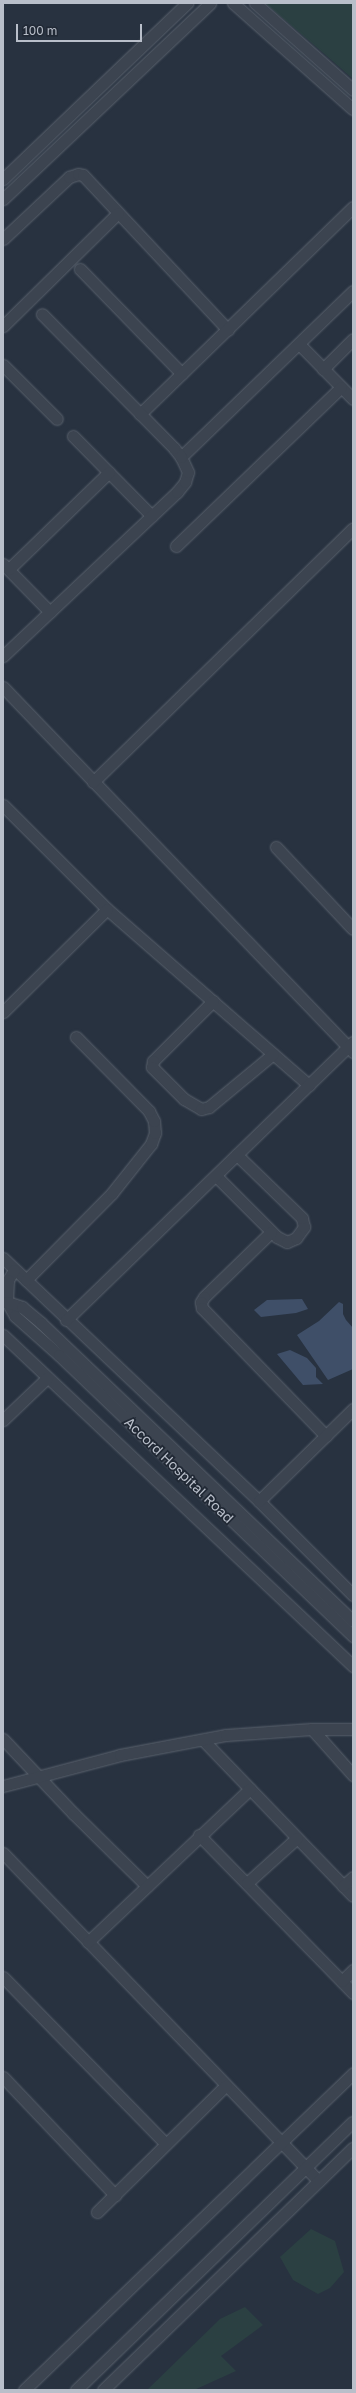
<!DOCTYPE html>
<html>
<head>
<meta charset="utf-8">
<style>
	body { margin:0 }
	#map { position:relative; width:356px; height:2393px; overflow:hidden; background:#283240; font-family:"Golos Text",sans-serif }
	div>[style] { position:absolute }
	.green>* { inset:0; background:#2b4042 }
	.water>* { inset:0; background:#3f4f68 }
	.roads { filter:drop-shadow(0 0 1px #5a626d) drop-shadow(0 0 1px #5a626d) }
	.minor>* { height:11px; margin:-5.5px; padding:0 5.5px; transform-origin:5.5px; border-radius:5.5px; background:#3c4450 }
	span { translate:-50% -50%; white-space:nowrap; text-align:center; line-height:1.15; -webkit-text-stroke:3.5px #212935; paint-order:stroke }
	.street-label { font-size:14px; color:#b9bfca }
	.frame { position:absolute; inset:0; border:4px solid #b9bfca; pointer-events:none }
	.scale { position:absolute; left:16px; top:24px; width:126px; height:18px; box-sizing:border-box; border:2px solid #b9bfca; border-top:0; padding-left:5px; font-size:12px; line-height:14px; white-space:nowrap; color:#b9bfca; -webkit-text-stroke:3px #212935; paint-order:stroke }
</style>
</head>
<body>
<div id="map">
	<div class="green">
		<i style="clip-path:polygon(265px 3px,353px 3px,353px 79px,328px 57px)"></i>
		<i style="clip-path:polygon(311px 2229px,335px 2241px,344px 2272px,330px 2288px,318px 2294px,293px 2280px,280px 2257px)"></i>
		<i style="clip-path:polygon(245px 2307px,263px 2325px,221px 2356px,236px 2371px,194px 2390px,147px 2390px,220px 2319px)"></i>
	</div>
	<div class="water">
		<i style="clip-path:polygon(302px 1299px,308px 1309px,296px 1313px,261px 1317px,254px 1310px,267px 1300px)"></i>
		<i style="clip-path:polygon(339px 1302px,343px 1304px,343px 1314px,346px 1320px,353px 1328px,353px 1369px,328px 1380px,297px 1335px,319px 1321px)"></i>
		<i style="clip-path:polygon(290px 1350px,307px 1358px,316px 1368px,316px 1377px,323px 1384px,303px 1385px,277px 1354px)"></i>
	</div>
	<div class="roads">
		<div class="minor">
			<i style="left:233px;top:3px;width:160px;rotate:41.5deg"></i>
			<i style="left:255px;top:3px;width:131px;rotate:41.6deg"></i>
			<i style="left:3px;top:179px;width:255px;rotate:-43.7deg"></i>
			<i style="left:3px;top:199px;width:285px;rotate:-43.4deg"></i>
			<i style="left:3px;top:239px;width:91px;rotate:-43.2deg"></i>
			<i style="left:69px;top:177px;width:9px;rotate:-18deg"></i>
			<i style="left:78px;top:174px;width:5px;rotate:11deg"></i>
			<i style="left:83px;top:175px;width:212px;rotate:46.9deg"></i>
			<i style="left:80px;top:269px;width:146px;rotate:45.8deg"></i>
			<i style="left:3px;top:326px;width:161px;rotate:-44.5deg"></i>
			<i style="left:299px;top:344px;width:77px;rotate:45.5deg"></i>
			<i style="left:3px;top:365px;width:76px;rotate:45deg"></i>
			<i style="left:323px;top:369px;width:42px;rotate:-45deg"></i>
			<i style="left:140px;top:414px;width:297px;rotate:-44.2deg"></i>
			<i style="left:73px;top:436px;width:112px;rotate:45.4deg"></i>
			<i style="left:181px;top:457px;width:239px;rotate:-44deg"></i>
			<i style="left:176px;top:546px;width:229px;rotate:-43.9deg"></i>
			<i style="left:3px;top:564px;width:67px;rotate:45.6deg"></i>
			<i style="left:9px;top:569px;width:139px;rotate:-44.1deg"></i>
			<i style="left:3px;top:656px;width:239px;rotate:-43.3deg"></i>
			<i style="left:177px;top:492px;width:13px;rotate:-51deg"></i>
			<i style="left:185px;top:482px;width:10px;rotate:-73deg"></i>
			<i style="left:188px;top:472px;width:17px;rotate:-115deg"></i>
			<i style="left:181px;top:457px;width:11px;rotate:-128deg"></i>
			<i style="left:174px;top:448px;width:188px;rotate:-134.6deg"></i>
			<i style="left:3px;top:687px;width:506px;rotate:46.2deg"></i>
			<i style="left:93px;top:782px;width:363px;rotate:-44.3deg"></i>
			<i style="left:3px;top:805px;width:147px;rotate:45deg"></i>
			<i style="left:107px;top:909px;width:268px;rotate:41.1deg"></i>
			<i style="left:276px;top:847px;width:112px;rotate:46.8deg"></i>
			<i style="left:213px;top:1001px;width:85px;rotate:135deg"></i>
			<i style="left:153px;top:1061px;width:6px;rotate:99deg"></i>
			<i style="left:152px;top:1067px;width:45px;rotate:45deg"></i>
			<i style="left:184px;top:1099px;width:20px;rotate:30deg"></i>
			<i style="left:201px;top:1109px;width:8px;rotate:-14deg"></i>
			<i style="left:209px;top:1107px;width:83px;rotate:-39.6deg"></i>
			<i style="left:3px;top:1012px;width:146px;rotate:-44.7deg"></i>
			<i style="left:216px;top:1176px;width:86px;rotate:45deg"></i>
			<i style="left:277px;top:1237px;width:11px;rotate:27deg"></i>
			<i style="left:287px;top:1242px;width:10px;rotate:-24deg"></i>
			<i style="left:296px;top:1238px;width:14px;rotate:-54deg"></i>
			<i style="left:304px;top:1227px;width:9px;rotate:-103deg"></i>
			<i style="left:302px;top:1218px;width:91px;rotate:-135.9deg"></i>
			<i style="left:271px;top:1232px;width:93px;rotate:135.9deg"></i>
			<i style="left:204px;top:1297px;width:6px;rotate:121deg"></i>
			<i style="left:201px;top:1302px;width:6px;rotate:81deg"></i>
			<i style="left:202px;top:1308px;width:178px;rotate:45.9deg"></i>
			<i style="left:3px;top:1258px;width:353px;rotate:43.5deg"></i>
			<i style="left:259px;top:1501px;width:133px;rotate:45deg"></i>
			<i style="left:14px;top:1270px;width:12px;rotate:121deg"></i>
			<i style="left:8px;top:1280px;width:22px;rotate:93deg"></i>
			<i style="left:7px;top:1302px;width:16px;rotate:60deg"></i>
			<i style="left:15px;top:1316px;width:59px;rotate:41.6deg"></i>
			<i style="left:59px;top:1355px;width:407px;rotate:43.7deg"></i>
			<i style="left:26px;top:1280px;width:122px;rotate:-45.3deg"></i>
			<i style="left:112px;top:1193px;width:63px;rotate:-51.5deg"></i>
			<i style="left:151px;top:1144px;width:12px;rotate:-70deg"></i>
			<i style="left:155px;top:1133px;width:12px;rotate:-95deg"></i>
			<i style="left:154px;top:1121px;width:11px;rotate:-117deg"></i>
			<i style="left:149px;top:1111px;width:104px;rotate:-134.6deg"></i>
			<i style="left:7px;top:1302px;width:16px;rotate:18deg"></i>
			<i style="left:22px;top:1307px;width:25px;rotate:40deg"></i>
			<i style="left:41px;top:1323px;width:431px;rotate:43.7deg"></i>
			<i style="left:66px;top:1320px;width:400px;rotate:-44.1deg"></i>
			<i style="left:3px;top:1335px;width:482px;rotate:43.4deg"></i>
			<i style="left:3px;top:1420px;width:61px;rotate:-43.7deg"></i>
			<i style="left:259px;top:1501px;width:132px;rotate:-44.4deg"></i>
			<i style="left:312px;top:1729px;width:62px;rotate:48.3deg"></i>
			<i style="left:3px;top:1739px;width:102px;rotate:46.6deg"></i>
			<i style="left:73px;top:1813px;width:104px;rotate:44.6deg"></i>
			<i style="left:203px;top:1740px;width:216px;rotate:46.1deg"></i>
			<i style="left:3px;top:1786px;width:121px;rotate:-14.8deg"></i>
			<i style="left:120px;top:1755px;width:108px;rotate:-10.7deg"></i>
			<i style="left:226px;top:1735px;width:86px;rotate:-4deg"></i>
			<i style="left:312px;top:1729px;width:41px"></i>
			<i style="left:199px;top:1835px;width:221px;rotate:45.7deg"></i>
			<i style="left:3px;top:1853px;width:455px;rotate:46.1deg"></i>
			<i style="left:247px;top:1883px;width:67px;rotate:-42deg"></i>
			<i style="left:343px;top:1886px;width:13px;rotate:-42deg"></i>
			<i style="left:88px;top:1942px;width:223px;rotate:-43.4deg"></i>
			<i style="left:3px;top:1977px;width:233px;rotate:45.7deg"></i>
			<i style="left:342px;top:1981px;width:16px;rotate:-45deg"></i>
			<i style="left:3px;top:2077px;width:163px;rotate:46.5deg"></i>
			<i style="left:97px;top:2212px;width:180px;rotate:-44.5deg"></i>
			<i style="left:24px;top:2390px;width:457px;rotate:-43.9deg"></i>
			<i style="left:76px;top:2390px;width:385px;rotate:-44.1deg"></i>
			<i style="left:103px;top:2390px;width:348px;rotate:-44.1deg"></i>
		</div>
	</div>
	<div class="street-label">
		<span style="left:179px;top:1470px;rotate:44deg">Accord Hospital Road</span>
	</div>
	<div class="frame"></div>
	<div class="scale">100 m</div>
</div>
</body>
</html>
